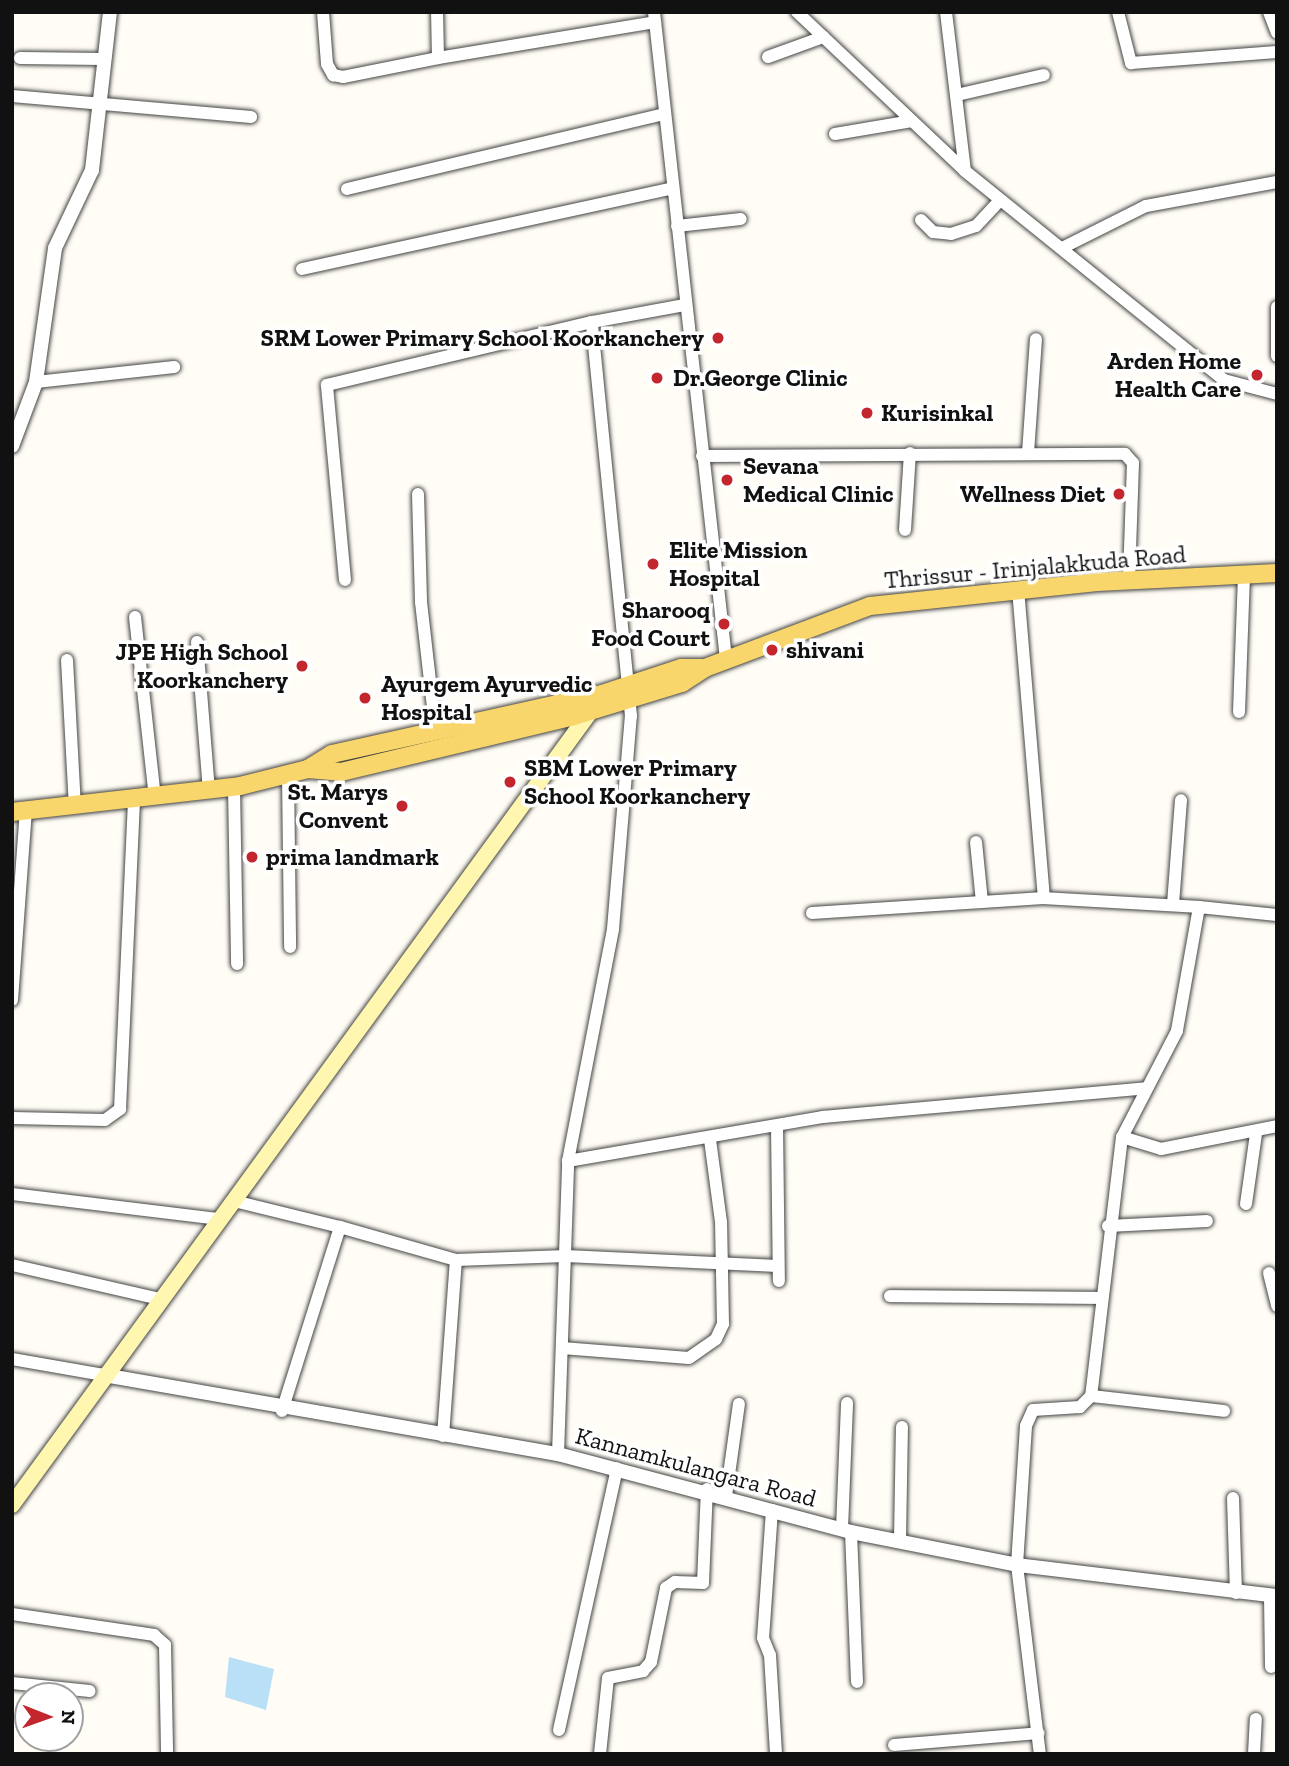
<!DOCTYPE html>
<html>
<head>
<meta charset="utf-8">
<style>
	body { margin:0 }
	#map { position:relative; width:1289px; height:1766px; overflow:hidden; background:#fffdf5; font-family:"Zilla Slab",serif }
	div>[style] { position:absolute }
	.water>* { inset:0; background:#b9e0f7 }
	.roads { filter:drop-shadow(0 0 2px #444) drop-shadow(0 0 2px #444) }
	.minor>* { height:12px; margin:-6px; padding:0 6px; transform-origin:6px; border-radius:6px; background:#fff }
	.tertiary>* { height:14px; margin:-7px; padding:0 7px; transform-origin:7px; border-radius:7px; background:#fff }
	.secondary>* { height:16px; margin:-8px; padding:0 8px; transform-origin:8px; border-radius:8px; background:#fff6b0 }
	.primary>* { height:18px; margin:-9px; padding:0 9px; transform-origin:9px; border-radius:9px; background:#f9d66b }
	.dots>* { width:19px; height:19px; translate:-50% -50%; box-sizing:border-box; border:4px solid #fff; border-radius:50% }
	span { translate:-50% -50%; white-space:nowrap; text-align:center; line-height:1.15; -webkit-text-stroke:7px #fff; paint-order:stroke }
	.poi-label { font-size:24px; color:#111; font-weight:700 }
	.right { translate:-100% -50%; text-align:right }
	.left { translate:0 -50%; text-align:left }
	.street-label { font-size:24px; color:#111 }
	.frame { position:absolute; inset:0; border:14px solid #111; pointer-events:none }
	.north { position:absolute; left:14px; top:1682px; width:70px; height:70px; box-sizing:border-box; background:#fff; border:2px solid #a0a0a0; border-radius:50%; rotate:91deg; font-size:19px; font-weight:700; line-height:28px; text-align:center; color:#111 }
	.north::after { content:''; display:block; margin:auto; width:24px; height:32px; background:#c4262e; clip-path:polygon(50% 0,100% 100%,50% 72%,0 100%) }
</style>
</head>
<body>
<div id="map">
	<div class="water">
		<i style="clip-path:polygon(229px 1657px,274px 1669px,266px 1710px,225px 1697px)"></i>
	</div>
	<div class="roads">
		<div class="minor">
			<i style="left:323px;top:12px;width:52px;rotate:85.6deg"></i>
			<i style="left:327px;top:64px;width:13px;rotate:61deg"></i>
			<i style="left:333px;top:75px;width:10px;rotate:11deg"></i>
			<i style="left:343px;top:77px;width:97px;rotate:-11.3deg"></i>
			<i style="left:438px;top:58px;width:46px;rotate:-91.2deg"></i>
			<i style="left:654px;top:12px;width:651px;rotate:83.65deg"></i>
			<i style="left:797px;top:12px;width:231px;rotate:43.4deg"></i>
			<i style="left:965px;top:171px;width:333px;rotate:38.9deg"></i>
			<i style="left:1224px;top:380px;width:55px;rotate:14.8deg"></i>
			<i style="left:946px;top:12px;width:160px;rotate:83.2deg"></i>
			<i style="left:1118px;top:12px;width:53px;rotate:75.7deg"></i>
			<i style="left:1131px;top:63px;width:146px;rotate:-4.3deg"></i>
			<i style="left:1269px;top:12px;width:22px;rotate:69deg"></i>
			<i style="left:768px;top:57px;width:59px;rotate:-20deg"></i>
			<i style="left:20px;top:58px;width:84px;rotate:0.7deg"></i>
			<i style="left:438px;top:58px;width:220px;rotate:-9.4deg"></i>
			<i style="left:961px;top:94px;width:85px;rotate:-12.9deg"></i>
			<i style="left:12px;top:96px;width:240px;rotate:5deg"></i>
			<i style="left:835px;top:134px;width:78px;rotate:-9.6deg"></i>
			<i style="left:347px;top:189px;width:326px;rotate:-13.3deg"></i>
			<i style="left:921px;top:220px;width:17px;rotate:45deg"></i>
			<i style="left:933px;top:232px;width:18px;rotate:6deg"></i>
			<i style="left:951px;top:234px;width:26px;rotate:-18deg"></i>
			<i style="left:976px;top:226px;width:35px;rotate:-47deg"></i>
			<i style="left:677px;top:226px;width:64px;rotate:-6.2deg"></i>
			<i style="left:1062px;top:248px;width:94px;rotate:-26.6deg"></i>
			<i style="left:1146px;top:206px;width:133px;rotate:-10.4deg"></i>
			<i style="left:302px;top:269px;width:380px;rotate:-12.3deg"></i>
			<i style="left:1277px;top:307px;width:49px;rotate:90deg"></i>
			<i style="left:36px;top:382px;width:139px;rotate:-6.2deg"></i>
			<i style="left:1028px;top:453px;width:114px;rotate:-86deg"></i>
			<i style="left:702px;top:456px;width:423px;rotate:-0.3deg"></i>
			<i style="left:1125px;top:454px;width:12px;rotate:48deg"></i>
			<i style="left:1133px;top:463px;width:117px;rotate:92deg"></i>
			<i style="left:418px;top:494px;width:108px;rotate:88.4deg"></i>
			<i style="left:421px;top:602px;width:132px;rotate:83.5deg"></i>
			<i style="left:905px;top:530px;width:77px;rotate:-86.3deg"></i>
			<i style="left:345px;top:580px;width:196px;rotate:-95.3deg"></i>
			<i style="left:327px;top:385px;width:272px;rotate:-13.4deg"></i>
			<i style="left:1018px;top:589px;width:310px;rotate:85.2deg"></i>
			<i style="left:1044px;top:898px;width:155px;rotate:3.3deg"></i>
			<i style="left:1199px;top:907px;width:126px;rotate:100.1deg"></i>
			<i style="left:1177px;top:1031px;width:119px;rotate:117.4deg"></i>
			<i style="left:1122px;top:1137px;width:261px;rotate:96.8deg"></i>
			<i style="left:1091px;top:1396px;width:16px;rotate:135deg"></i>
			<i style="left:1080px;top:1407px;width:47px;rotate:176.3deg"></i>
			<i style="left:1033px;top:1410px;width:17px;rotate:114deg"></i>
			<i style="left:1026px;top:1426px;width:139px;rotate:93.7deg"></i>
			<i style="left:1017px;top:1565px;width:190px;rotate:83.1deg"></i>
			<i style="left:135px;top:617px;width:181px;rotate:83.7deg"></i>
			<i style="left:197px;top:642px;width:148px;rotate:85.4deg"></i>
			<i style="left:67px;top:660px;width:146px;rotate:86.9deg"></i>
			<i style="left:1239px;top:712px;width:137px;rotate:-87.9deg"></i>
			<i style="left:288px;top:774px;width:173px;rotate:89.3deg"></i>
			<i style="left:234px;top:787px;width:177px;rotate:89deg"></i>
			<i style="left:976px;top:842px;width:60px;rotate:84.3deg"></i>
			<i style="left:1173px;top:904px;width:104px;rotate:-85.6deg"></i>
			<i style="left:1199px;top:907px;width:78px;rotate:5.9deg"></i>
			<i style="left:812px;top:913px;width:232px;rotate:-3.7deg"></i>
			<i style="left:12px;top:1000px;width:191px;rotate:-85.8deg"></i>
			<i style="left:12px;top:1118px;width:93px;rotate:1.2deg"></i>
			<i style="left:105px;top:1120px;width:19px;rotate:-36deg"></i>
			<i style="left:120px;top:1109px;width:309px;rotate:-87.4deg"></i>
			<i style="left:777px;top:1126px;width:155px;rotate:89.3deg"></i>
			<i style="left:1122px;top:1137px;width:41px;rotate:17.1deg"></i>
			<i style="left:1161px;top:1149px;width:118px;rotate:-11.2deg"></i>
			<i style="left:568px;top:1161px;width:259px;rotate:-9.8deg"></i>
			<i style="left:823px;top:1117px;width:324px;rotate:-5.1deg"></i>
			<i style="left:12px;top:1194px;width:209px;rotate:6.9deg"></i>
			<i style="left:234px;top:1201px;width:109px;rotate:13.8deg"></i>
			<i style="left:340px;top:1227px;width:193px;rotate:107.5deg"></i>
			<i style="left:1246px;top:1204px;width:71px;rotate:-81.9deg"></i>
			<i style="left:1108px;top:1226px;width:99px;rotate:-2.9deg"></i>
			<i style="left:340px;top:1227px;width:121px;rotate:15.9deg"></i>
			<i style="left:12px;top:1265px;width:151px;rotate:13deg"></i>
			<i style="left:1269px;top:1273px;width:34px;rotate:76deg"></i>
			<i style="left:890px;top:1296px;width:210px;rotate:0.5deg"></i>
			<i style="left:562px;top:1348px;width:127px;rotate:4.5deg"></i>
			<i style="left:689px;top:1358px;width:33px;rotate:-35deg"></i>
			<i style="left:716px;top:1339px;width:17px;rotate:-65deg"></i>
			<i style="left:723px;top:1324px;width:102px;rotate:-91.1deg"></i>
			<i style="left:721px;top:1222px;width:83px;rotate:-97.6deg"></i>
			<i style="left:12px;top:1359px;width:93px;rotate:9.9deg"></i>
			<i style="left:1091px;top:1396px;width:134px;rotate:6.4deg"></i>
			<i style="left:443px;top:1436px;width:176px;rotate:-85.8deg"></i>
			<i style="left:456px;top:1260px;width:110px;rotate:-2.1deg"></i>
			<i style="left:566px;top:1256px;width:212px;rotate:2.7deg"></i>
			<i style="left:558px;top:1454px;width:293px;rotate:-88deg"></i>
			<i style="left:568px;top:1161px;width:236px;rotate:-79deg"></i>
			<i style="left:613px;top:929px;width:214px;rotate:-85.2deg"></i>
			<i style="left:631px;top:716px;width:396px;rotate:-95.7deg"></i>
			<i style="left:592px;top:322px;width:95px;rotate:-10.4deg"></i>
			<i style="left:726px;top:1496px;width:93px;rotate:-82deg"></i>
			<i style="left:1233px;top:1498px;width:95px;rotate:88.2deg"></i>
			<i style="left:772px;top:1510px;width:128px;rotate:94deg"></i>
			<i style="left:763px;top:1638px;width:18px;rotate:68deg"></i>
			<i style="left:770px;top:1655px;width:99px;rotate:86.5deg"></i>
			<i style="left:842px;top:1529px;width:126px;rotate:-87.7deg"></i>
			<i style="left:851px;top:1532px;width:150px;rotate:87.7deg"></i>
			<i style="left:900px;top:1539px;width:112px;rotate:-89deg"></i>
			<i style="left:1270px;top:1595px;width:72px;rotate:89.2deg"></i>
			<i style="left:12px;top:1614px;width:144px;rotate:8.4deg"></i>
			<i style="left:154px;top:1635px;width:15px;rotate:42deg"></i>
			<i style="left:165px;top:1645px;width:109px;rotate:88.9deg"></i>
			<i style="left:12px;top:1683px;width:78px;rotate:5.9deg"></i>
			<i style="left:559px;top:1730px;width:268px;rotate:-77.5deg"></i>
			<i style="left:894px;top:1745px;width:145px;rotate:-4.7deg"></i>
			<i style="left:600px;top:1754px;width:76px;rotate:-84deg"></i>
			<i style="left:608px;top:1678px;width:36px;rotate:-11deg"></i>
			<i style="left:643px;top:1671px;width:12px;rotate:-48deg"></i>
			<i style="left:651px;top:1662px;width:76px;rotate:-78.5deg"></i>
			<i style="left:666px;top:1588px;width:11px;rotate:-34deg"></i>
			<i style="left:675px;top:1582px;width:28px;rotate:2deg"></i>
			<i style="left:703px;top:1583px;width:94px;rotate:-87.6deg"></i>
			<i style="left:1254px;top:1754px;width:35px;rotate:-87deg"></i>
		</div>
		<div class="tertiary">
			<i style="left:12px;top:446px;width:68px;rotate:-69.4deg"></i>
			<i style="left:36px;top:382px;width:135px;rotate:-81.9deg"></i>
			<i style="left:55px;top:248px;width:86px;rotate:-64.6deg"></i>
			<i style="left:92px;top:170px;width:159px;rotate:-83.5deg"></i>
			<i style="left:104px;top:1375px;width:461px;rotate:9.9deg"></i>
			<i style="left:558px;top:1454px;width:303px;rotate:14.9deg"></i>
			<i style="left:851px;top:1532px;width:169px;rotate:11.2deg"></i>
			<i style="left:1017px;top:1565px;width:262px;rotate:6.8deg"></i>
		</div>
		<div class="secondary">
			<i style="left:12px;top:1505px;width:981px;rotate:-53.91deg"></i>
		</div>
		<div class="primary">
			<i style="left:308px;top:769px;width:33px;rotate:5deg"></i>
			<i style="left:341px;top:772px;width:240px;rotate:-13.5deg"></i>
			<i style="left:574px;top:716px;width:113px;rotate:-17deg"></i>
			<i style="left:682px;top:683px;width:27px;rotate:-33deg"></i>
			<i style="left:12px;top:812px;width:229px;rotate:-6.5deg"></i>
			<i style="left:240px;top:786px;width:70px;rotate:-14deg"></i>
			<i style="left:308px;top:769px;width:28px;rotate:-32deg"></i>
			<i style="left:332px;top:754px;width:277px;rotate:-12.5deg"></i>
			<i style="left:602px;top:694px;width:83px;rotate:-18.2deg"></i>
			<i style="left:681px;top:668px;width:24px"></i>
			<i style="left:705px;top:668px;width:176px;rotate:-20.6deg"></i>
			<i style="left:870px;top:606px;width:228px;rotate:-6deg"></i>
			<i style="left:1097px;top:582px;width:180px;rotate:-2.9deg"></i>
		</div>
	</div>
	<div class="dots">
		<i style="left:718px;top:338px;background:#c4262e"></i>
		<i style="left:1257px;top:375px;background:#c4262e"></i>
		<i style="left:657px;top:378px;background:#c4262e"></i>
		<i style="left:867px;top:413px;background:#c4262e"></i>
		<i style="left:727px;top:480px;background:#c4262e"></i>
		<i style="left:1119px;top:494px;background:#c4262e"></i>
		<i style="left:653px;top:564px;background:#c4262e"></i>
		<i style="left:724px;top:624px;background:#c4262e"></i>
		<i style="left:772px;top:650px;background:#c4262e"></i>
		<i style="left:302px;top:666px;background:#c4262e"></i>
		<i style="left:365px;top:698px;background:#c4262e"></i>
		<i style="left:510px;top:782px;background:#c4262e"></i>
		<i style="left:402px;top:806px;background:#c4262e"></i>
		<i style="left:252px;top:857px;background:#c4262e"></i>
	</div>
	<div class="poi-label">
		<span class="right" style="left:704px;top:338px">SRM Lower Primary School Koorkanchery</span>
		<span class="right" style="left:1241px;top:375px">Arden Home<br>Health Care</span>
		<span class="left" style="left:673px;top:378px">Dr.George Clinic</span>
		<span class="left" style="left:881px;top:413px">Kurisinkal</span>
		<span class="left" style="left:743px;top:480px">Sevana<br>Medical Clinic</span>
		<span class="right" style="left:1105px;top:494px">Wellness Diet</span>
		<span class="left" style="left:669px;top:564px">Elite Mission<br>Hospital</span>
		<span class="right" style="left:710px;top:624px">Sharooq<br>Food Court</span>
		<span class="left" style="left:786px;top:650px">shivani</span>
		<span class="right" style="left:288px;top:666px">JPE High School<br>Koorkanchery</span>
		<span class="left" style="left:381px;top:698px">Ayurgem Ayurvedic<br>Hospital</span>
		<span class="left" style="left:524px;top:782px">SBM Lower Primary<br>School Koorkanchery</span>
		<span class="right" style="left:388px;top:806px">St. Marys<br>Convent</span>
		<span class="left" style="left:266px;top:857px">prima landmark</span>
	</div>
	<div class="street-label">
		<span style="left:1035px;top:567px;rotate:-5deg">Thrissur - Irinjalakkuda Road</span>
		<span style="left:696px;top:1467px;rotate:15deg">Kannamkulangara Road</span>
	</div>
	<div class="frame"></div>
	<div class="north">N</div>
</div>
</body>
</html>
